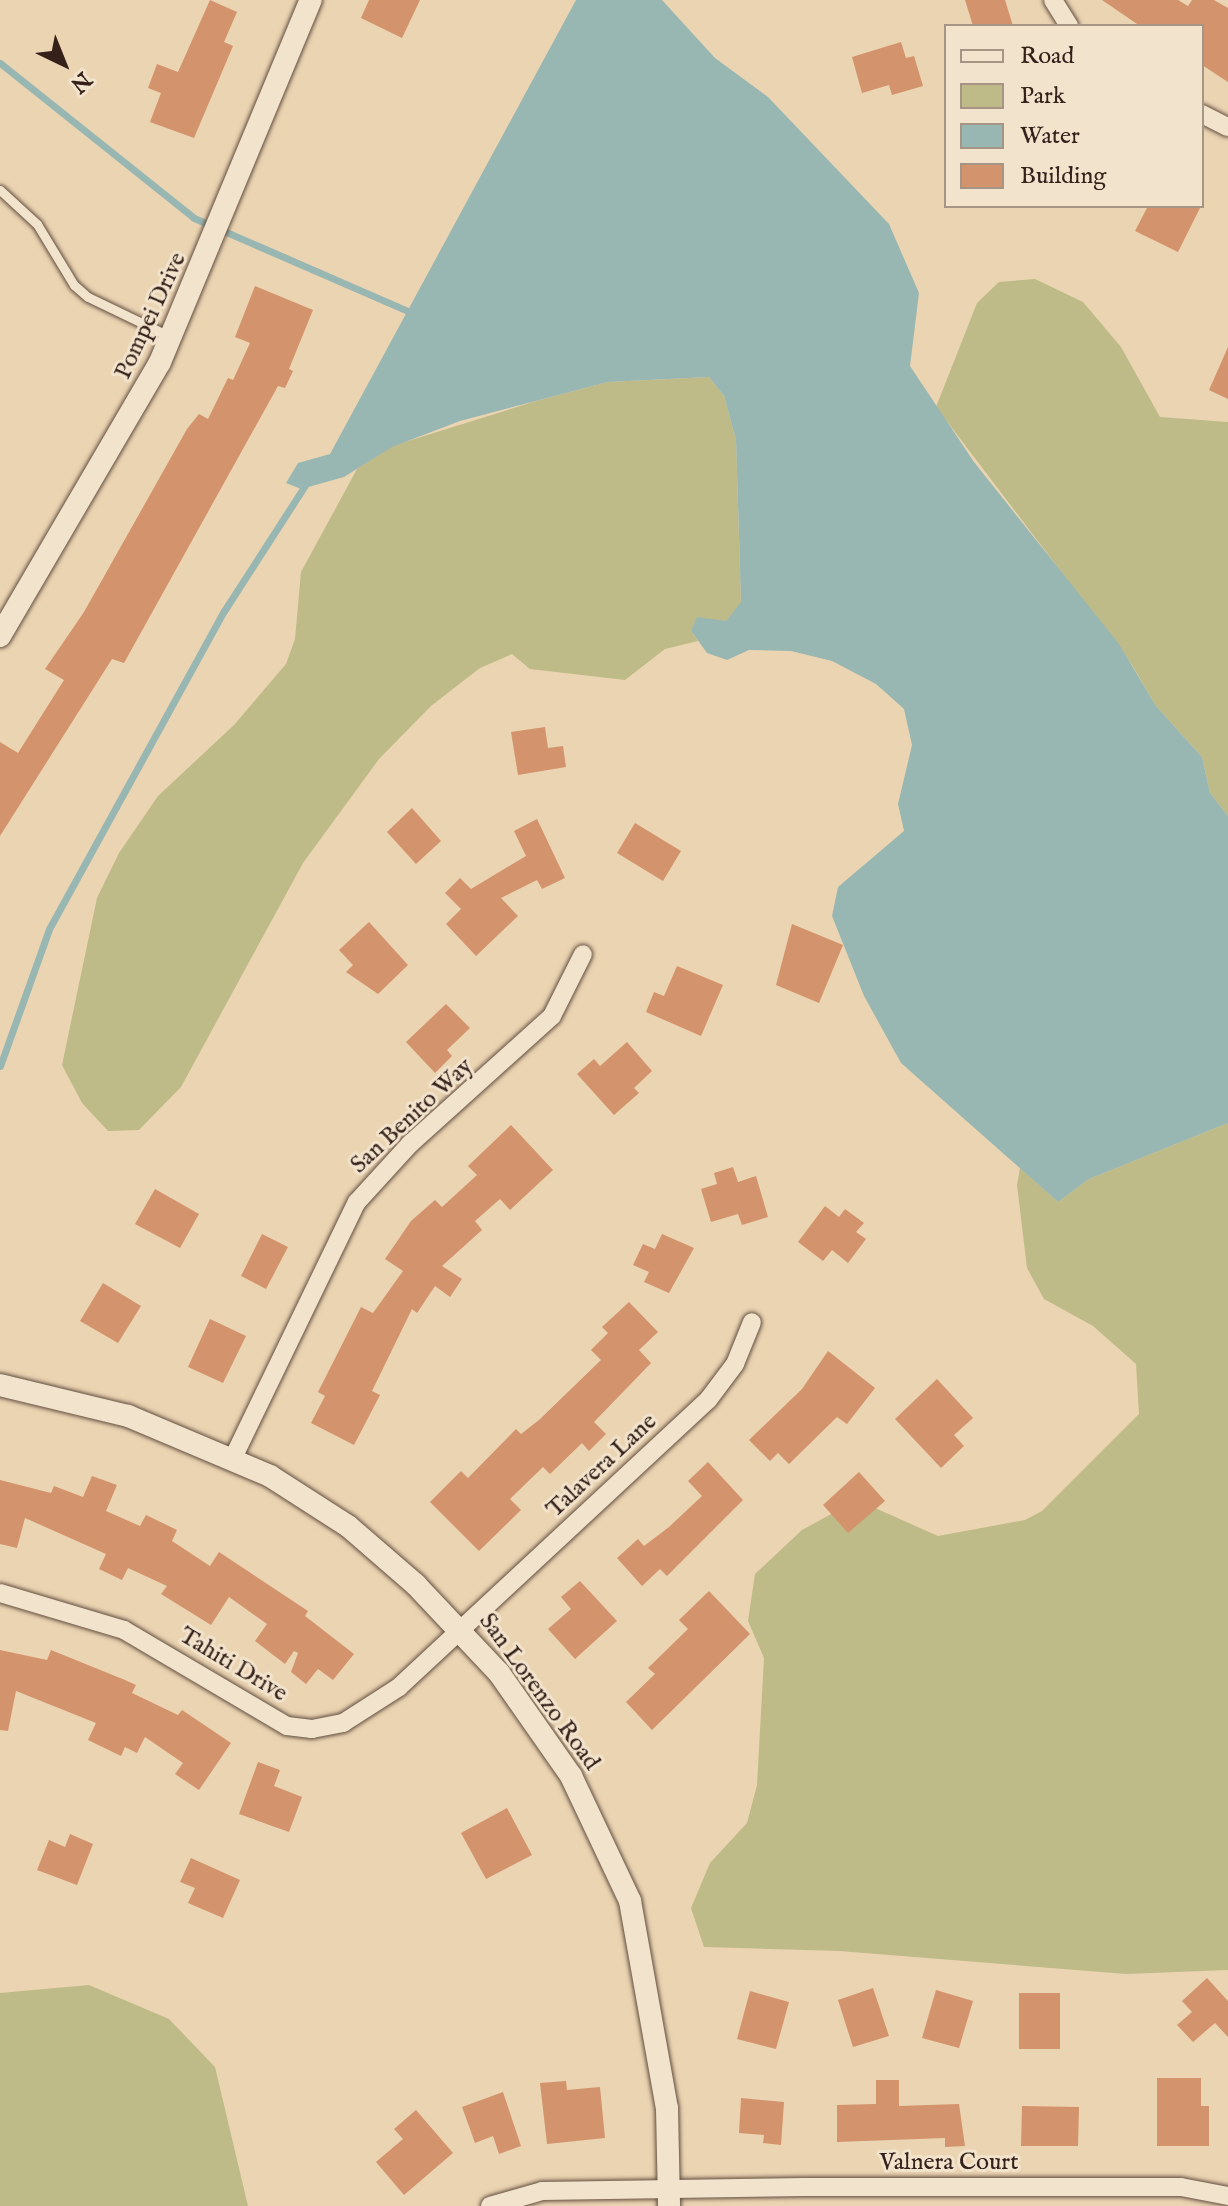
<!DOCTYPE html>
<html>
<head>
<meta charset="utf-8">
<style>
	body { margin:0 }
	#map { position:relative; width:1228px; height:2206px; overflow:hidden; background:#ebd4b2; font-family:"IM FELL English",serif }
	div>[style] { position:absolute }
	.green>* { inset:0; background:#bebb88 }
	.water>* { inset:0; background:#99b7b2 }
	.stream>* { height:7px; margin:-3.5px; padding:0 3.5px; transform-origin:3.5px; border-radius:3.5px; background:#99b7b2 }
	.building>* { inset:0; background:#d3936c }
	.roads { filter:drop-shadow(0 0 2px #624e40) drop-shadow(0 0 2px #624e40) }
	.service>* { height:9px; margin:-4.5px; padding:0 4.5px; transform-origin:4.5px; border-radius:4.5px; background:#f2e3cd }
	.minor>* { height:18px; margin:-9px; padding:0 9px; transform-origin:9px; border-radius:9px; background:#f2e3cd }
	.tertiary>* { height:22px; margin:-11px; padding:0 11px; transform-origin:11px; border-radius:11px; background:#f2e3cd }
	span { translate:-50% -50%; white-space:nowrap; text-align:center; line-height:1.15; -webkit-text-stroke:6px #f2e3cd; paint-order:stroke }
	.street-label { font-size:24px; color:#35211a }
	.legend { position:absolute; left:944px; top:24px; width:260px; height:184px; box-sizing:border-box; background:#f2e3cd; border:2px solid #a69585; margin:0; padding:10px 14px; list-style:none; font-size:24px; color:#35211a }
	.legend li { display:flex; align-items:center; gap:16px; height:40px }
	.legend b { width:40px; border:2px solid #a69585 }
	.north { position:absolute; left:24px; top:24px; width:80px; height:80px; -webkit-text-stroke:6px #f2e3cd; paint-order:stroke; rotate:137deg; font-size:22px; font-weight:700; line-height:32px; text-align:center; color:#35211a }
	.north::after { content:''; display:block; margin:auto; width:28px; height:36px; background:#35211a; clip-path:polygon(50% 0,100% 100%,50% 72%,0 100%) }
</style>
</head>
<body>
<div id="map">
	<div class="green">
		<i style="clip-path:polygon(1035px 279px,1083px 302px,1121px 347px,1160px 417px,1228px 422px,1228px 816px,1210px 793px,1202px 757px,1156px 706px,1132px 665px,936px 407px,977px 303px,999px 282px)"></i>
		<i style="clip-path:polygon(709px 377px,724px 396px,736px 440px,741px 603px,726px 621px,691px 631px,698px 641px,665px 649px,625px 680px,530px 669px,512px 654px,480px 668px,431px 706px,379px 759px,303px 863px,181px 1087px,139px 1130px,108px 1131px,82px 1103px,62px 1065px,97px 898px,119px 853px,158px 796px,234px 725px,286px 664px,295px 639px,301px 572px,357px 469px,392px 446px,536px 401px,608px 382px)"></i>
		<i style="clip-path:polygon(1228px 1123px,1228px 1970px,1126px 1974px,839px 1951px,704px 1947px,691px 1908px,710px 1863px,747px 1823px,757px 1785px,764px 1658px,748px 1621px,755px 1574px,802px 1530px,857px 1500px,938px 1536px,1025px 1520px,1042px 1511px,1139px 1414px,1136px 1364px,1093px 1326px,1044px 1299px,1027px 1268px,1017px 1185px,1020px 1168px,1058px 1202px,1089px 1179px)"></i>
		<i style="clip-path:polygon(89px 1985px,169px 2019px,215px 2067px,248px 2206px,0 2206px,0 1993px)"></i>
	</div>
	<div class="water">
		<i style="clip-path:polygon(576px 0,662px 0,715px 58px,768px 97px,889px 224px,919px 293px,910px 366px,974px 462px,1119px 644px,1156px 706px,1202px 757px,1210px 793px,1228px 816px,1228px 1123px,1089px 1179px,1058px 1202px,901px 1063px,864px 996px,832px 916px,838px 887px,904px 831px,898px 804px,912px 745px,904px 709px,876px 684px,832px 661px,791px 651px,749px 650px,727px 660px,707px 653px,691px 631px,697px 617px,726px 621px,741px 602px,736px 440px,724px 396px,709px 377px,608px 382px,460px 421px,392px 447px,344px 477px,301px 489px,286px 483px,298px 463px,330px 454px)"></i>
	</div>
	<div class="stream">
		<i style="left:0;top:63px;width:248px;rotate:38.6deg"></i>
		<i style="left:194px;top:218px;width:236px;rotate:23.5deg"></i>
		<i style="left:0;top:1066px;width:145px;rotate:-70.3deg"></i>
		<i style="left:49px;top:929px;width:363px;rotate:-61.2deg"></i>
		<i style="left:224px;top:611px;width:153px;rotate:-57.2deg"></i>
	</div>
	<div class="building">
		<i style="clip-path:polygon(210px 0,237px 12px,224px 42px,233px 46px,194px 138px,150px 122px,161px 93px,148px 88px,157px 64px,178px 72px)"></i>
		<i style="clip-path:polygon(369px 0,420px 0,402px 38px,361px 18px)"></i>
		<i style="clip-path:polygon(965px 0,1005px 0,1013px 26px,973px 26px)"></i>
		<i style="clip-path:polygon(1102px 0,1178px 0,1188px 6px,1192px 0,1214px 0,1228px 8px,1228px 82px,1202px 65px,1202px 26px,1140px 26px)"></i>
		<i style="clip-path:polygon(901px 42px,906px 58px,914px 56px,923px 86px,892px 95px,889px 85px,862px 93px,852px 57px)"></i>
		<i style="clip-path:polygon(1148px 206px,1201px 206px,1178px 252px,1135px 231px)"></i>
		<i style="clip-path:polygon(255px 286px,313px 310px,289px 369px,293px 371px,285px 388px,278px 386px,124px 663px,112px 659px,0 836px,0 742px,18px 753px,64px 680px,45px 669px,84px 612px,187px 429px,199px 414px,208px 419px,228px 378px,233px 380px,250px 343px,235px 337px)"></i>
		<i style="clip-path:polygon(1228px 347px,1228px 399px,1209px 390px)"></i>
		<i style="clip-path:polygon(545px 727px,548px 748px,563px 746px,566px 767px,518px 775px,511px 732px)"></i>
		<i style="clip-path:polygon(412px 808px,441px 841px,416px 864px,387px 832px)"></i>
		<i style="clip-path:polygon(537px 819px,565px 878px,542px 889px,537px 880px,501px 898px,518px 916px,476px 956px,446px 924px,461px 909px,445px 893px,460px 878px,471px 889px,526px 856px,514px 831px)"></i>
		<i style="clip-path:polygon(635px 823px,681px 851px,663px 881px,617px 853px)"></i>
		<i style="clip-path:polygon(369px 922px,408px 965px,378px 994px,346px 972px,353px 965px,339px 950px)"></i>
		<i style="clip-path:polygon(792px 924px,843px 945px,819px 1003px,776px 985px)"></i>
		<i style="clip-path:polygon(677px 966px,723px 985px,701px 1036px,646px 1012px,654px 992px,664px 996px)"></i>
		<i style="clip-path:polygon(446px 1004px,470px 1028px,447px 1050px,452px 1056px,435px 1073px,406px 1042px)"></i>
		<i style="clip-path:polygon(627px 1042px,652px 1071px,634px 1088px,639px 1093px,614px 1115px,577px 1074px,594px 1059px,600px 1066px)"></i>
		<i style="clip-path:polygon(511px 1125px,553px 1170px,510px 1210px,500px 1199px,475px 1221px,482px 1230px,442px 1266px,462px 1279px,450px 1297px,435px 1286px,417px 1313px,412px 1309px,372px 1391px,380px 1395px,354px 1445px,311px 1423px,325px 1396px,318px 1392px,361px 1307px,373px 1313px,403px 1271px,385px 1259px,411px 1221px,435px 1200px,442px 1207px,477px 1175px,468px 1166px)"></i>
		<i style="clip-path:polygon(733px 1167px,738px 1182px,756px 1176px,768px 1217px,742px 1225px,738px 1214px,711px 1222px,701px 1189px,717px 1184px,714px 1173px)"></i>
		<i style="clip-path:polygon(155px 1189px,199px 1214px,180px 1248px,135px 1224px)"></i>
		<i style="clip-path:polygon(825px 1206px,839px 1217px,845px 1209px,864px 1223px,856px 1232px,866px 1239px,848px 1263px,832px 1250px,823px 1261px,798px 1242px)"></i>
		<i style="clip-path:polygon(262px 1234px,288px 1247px,266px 1289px,241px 1276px)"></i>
		<i style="clip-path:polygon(662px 1234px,694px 1248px,669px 1293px,644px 1282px,649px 1272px,633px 1265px,643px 1244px,655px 1249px)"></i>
		<i style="clip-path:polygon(103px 1283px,141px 1306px,118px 1343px,80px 1321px)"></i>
		<i style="clip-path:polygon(629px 1302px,658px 1332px,639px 1350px,651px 1363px,594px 1422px,606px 1434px,589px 1451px,582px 1443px,550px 1474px,543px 1467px,510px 1499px,521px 1510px,479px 1551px,430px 1502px,461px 1471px,468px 1478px,516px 1429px,521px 1434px,539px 1420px,601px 1360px,591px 1350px,608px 1333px,602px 1327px)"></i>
		<i style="clip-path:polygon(210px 1319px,246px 1336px,223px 1383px,188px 1367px)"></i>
		<i style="clip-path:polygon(828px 1351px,875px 1388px,847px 1424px,837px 1417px,789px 1464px,778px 1453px,770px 1461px,749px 1440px,802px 1389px)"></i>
		<i style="clip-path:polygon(937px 1379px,973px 1418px,954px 1435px,964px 1446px,941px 1468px,895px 1419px)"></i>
		<i style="clip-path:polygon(708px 1462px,743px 1500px,667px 1576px,660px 1569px,642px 1586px,617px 1558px,638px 1539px,644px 1546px,669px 1527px,702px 1496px,688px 1481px)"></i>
		<i style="clip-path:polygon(859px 1472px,885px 1501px,848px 1533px,823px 1505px)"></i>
		<i style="clip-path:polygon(92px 1476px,117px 1485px,106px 1511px,140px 1526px,146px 1515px,177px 1530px,172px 1541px,210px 1566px,219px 1552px,308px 1611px,305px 1616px,354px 1654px,333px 1680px,318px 1669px,306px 1684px,291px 1672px,298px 1653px,294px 1651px,285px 1664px,255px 1641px,267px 1624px,229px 1597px,211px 1625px,161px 1594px,167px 1586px,128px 1568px,122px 1580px,99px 1569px,106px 1554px,25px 1518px,17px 1548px,0 1544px,0 1480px,51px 1493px,54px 1486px,83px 1497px)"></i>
		<i style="clip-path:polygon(580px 1581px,617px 1621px,575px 1659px,548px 1629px,571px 1609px,561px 1597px)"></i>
		<i style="clip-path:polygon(709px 1591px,750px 1634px,652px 1730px,626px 1702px,655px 1674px,648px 1668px,688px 1629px,679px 1620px)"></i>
		<i style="clip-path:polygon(0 1650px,47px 1660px,51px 1650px,125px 1680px,136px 1685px,132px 1693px,178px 1715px,182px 1710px,231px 1743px,199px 1790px,175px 1774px,183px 1763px,145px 1737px,137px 1753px,125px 1747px,121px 1756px,88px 1740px,96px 1723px,16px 1691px,8px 1731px,0 1730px)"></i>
		<i style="clip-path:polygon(258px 1762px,280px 1770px,274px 1786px,302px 1797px,289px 1832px,239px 1814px)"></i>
		<i style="clip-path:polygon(507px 1808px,532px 1855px,486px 1879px,461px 1833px)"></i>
		<i style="clip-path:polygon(70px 1834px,93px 1844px,77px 1885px,37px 1870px,49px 1840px,65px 1847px)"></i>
		<i style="clip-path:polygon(191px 1858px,240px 1880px,223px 1918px,188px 1903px,195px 1888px,180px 1882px)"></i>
		<i style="clip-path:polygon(1207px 1978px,1228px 2001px,1228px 2037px,1215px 2023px,1193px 2042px,1177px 2025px,1192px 2012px,1182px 2001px)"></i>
		<i style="clip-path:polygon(873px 1988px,889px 2036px,853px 2047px,838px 2000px)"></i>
		<i style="clip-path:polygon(936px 1990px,973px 2001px,959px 2048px,922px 2038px)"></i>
		<i style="clip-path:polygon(750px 1991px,789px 2002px,776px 2049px,737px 2039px)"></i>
		<i style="clip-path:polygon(1019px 1993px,1060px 1993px,1060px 2049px,1019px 2049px)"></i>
		<i style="clip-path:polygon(1157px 2078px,1201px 2078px,1201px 2106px,1209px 2106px,1209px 2146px,1157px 2146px)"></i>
		<i style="clip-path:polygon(876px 2080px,899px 2080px,899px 2106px,959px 2104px,965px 2146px,945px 2147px,945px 2138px,837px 2142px,837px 2105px,876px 2104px)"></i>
		<i style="clip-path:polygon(566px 2081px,567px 2090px,600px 2087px,605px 2138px,547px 2144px,540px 2083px)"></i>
		<i style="clip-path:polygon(503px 2092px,521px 2146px,499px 2154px,493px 2136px,475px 2143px,462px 2107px)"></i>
		<i style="clip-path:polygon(741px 2098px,784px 2102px,781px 2145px,763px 2143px,764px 2135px,739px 2133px)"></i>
		<i style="clip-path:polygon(1022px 2106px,1079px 2107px,1078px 2146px,1021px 2146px)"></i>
		<i style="clip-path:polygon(416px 2110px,453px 2153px,404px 2195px,376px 2162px,403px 2139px,394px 2129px)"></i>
	</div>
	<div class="roads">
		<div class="service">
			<i style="left:0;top:190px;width:50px;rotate:42.6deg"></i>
			<i style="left:37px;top:224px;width:71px;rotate:58.8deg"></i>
			<i style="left:74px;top:285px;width:18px;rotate:41deg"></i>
			<i style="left:88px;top:297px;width:90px;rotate:25.7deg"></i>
		</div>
		<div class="minor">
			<i style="left:1053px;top:0;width:31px;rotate:58deg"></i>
			<i style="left:1202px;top:114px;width:29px;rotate:27deg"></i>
			<i style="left:233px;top:1458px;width:284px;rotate:-64.2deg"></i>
			<i style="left:357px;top:1202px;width:79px;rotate:-47.6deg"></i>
			<i style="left:410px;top:1144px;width:191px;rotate:-42deg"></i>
			<i style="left:552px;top:1016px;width:69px;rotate:-63.4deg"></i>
			<i style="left:0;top:1593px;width:129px;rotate:16.6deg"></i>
			<i style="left:124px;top:1630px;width:189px;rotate:30.5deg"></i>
			<i style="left:287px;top:1726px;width:25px;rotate:7deg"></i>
			<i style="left:312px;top:1729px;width:32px;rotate:-11deg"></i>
			<i style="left:343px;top:1723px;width:67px;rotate:-32.7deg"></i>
			<i style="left:399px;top:1687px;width:422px;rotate:-42.9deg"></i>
			<i style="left:708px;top:1400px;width:45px;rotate:-53.1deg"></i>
			<i style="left:735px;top:1364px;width:45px;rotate:-68deg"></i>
			<i style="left:490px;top:2206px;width:54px;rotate:-16.1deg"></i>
			<i style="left:542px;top:2191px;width:262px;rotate:-0.9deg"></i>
			<i style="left:804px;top:2187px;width:377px"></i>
			<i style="left:1181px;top:2187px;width:48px;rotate:10.8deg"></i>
		</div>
		<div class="tertiary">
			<i style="left:0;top:636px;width:317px;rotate:-59.7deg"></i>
			<i style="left:160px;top:362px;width:392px;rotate:-67.4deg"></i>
			<i style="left:0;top:1385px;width:132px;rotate:13.6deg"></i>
			<i style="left:128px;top:1416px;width:154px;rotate:22.9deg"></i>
			<i style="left:270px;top:1476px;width:93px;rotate:32.7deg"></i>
			<i style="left:348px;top:1526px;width:90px;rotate:40.9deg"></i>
			<i style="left:416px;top:1585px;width:121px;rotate:46.7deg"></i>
			<i style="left:499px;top:1673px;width:126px;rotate:55deg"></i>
			<i style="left:571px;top:1776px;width:138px;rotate:64.7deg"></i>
			<i style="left:630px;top:1901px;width:210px;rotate:79.9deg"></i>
			<i style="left:667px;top:2108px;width:98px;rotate:88.8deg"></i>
		</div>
	</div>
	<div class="street-label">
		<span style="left:151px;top:316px;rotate:-65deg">Pompei Drive</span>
		<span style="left:412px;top:1116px;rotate:-43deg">San Benito Way</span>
		<span style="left:602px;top:1466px;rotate:-43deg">Talavera Lane</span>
		<span style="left:233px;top:1665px;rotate:31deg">Tahiti Drive</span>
		<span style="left:539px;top:1692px;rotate:54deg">San Lorenzo Road</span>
		<span style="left:949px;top:2163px">Valnera Court</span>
	</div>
	<ul class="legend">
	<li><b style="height:10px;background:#f2e3cd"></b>Road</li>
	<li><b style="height:22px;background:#bebb88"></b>Park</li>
	<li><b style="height:22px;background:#99b7b2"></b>Water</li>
	<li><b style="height:22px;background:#d3936c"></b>Building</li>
	</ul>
	<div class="north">N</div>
</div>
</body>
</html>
